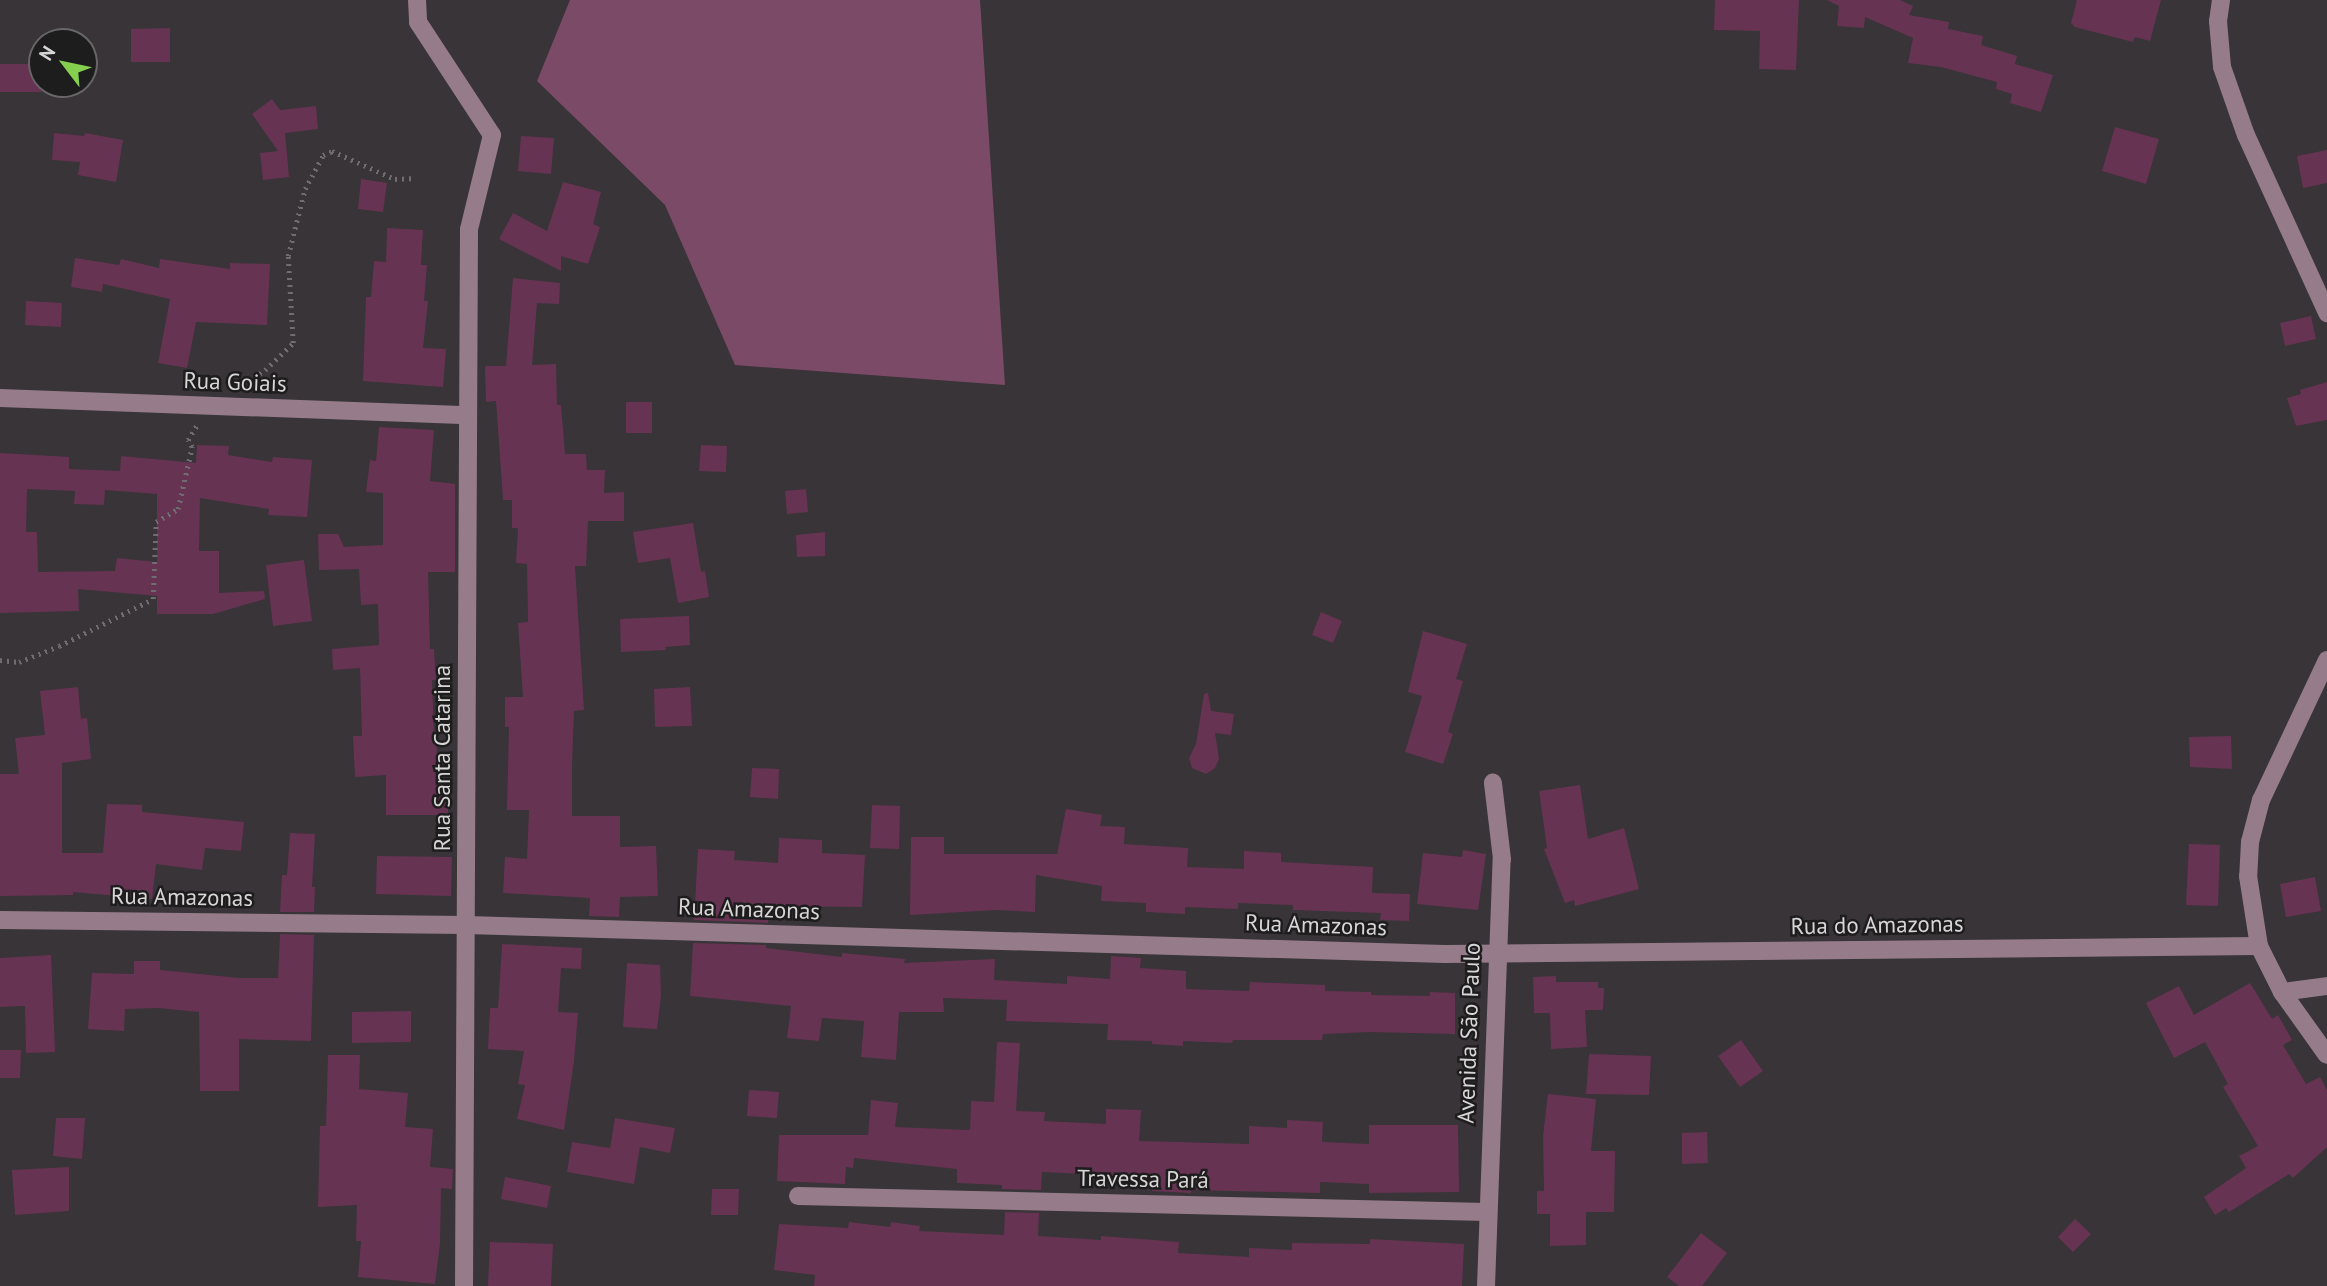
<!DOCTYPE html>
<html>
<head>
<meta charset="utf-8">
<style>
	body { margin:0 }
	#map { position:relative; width:2327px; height:1286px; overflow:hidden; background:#383437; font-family:"PT Sans",sans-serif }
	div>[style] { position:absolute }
	.green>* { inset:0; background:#7b4a66 }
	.building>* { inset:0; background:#673353 }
	.path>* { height:4.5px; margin-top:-2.25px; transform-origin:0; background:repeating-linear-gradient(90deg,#706c6f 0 2px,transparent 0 7px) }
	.minor>* { height:18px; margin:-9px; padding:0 9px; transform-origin:9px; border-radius:9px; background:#967c8a }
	span { translate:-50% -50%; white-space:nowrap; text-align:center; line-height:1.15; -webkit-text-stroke:5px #1e1d1e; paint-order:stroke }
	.street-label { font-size:23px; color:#d8d5d6 }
	.north { position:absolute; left:28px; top:28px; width:70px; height:70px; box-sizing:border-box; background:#1e1d1e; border:2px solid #686768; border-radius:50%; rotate:302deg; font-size:19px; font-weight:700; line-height:28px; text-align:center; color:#d8d5d6 }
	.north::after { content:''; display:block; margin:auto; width:24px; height:32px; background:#84d04e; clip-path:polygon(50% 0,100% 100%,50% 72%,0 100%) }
</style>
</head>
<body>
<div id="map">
	<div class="green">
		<i style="clip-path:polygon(570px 0,980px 0,1005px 385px,735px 365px,665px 205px,537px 81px)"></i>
	</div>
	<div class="building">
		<i style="clip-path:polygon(1715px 0,1799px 0,1796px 70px,1759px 69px,1760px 31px,1714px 30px)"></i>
		<i style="clip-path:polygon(1827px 0,1900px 0,1913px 6px,1909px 15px,1949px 22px,1948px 29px,1983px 36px,1981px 45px,2017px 56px,2015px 64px,2053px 75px,2041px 112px,2010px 103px,2012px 94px,1996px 89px,1997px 82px,1941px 67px,1908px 63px,1913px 38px,1865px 17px,1864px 28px,1837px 26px,1839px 6px)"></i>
		<i style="clip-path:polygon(2077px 0,2161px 0,2150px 41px,2135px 37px,2133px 42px,2075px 27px,2071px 23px)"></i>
		<i style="clip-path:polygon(170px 28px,170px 62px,131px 62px,131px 29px)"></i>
		<i style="clip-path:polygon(0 64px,42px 64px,42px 92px,0 92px)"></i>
		<i style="clip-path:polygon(272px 99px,280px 110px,316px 106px,318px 129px,285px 133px,289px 177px,263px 180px,260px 153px,278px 151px,252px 114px)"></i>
		<i style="clip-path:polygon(2115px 127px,2159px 139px,2146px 184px,2102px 171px)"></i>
		<i style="clip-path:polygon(54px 133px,84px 136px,85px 133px,123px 140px,116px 182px,78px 175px,80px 162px,52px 160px)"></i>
		<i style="clip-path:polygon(521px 136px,554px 138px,551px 174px,518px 171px)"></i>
		<i style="clip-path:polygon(2327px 150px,2327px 183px,2303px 188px,2297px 156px)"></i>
		<i style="clip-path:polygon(361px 179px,387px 183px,383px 212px,358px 209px)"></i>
		<i style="clip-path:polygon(563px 182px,601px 192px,593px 224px,600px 227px,588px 264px,561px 256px,561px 271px,499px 239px,513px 213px,547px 231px)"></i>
		<i style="clip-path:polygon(387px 228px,423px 230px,421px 265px,427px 265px,424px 301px,428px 301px,423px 348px,446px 349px,443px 387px,363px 381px,366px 297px,371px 297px,374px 261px,386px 262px)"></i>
		<i style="clip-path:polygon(75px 258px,119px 265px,121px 259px,159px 268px,160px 259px,230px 269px,230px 263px,270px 264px,267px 325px,196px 322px,187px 368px,158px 363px,170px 299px,103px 284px,102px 292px,71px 287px)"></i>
		<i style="clip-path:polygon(513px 278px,560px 283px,559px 304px,537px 303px,532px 365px,556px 364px,557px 405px,561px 405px,565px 454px,586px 454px,587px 470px,605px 470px,604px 493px,624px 492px,624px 521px,588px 521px,586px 566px,575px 566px,584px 710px,574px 711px,572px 767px,572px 816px,620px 816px,620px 847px,656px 846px,658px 896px,620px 897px,619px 917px,589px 916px,590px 898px,503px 893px,505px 857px,527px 859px,529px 810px,507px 810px,509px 727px,505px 727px,505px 697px,523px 697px,518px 623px,528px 622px,527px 564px,516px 563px,518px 528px,512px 528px,512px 500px,503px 500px,496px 401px,486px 402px,485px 366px,506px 366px)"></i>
		<i style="clip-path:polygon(26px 301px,62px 303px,61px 327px,25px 325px)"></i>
		<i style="clip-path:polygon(2311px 316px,2316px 339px,2285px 346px,2280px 323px)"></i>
		<i style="clip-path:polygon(2327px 382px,2327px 420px,2296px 426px,2287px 398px,2301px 394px,2300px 390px)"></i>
		<i style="clip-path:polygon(626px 402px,652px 402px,652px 433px,626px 433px)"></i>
		<i style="clip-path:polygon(379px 427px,434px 430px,430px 481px,455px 484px,455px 572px,428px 572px,430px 649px,434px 649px,436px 680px,432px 680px,434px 732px,436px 732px,438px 780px,448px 780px,448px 815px,386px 815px,386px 775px,355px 777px,353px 736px,362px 736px,360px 668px,333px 670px,332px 649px,379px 645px,378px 604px,361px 605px,359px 569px,319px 570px,318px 534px,338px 534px,344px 547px,383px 545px,383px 493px,366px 492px,370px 460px,376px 461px)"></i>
		<i style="clip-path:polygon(evenodd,197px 445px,229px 446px,228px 455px,272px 462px,273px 457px,312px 460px,307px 517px,268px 515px,269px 509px,200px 498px,199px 551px,219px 551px,219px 593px,264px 591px,265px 599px,213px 614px,157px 614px,157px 596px,78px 589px,79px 611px,0 613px,0 453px,69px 457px,69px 469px,120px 471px,121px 456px,196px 463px,197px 445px,27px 489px,75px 491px,74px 504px,104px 505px,105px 490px,157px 494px,157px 562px,117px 558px,115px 571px,38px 572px,37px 532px,26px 532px,27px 489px)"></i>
		<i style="clip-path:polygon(701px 445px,727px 446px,726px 472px,699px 471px)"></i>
		<i style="clip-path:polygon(806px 489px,808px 512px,787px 514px,785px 491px)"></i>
		<i style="clip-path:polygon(693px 523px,701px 572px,705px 571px,709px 597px,678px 603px,670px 558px,638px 563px,633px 532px)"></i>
		<i style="clip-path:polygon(825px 532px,825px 556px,797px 557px,796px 535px)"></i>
		<i style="clip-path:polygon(304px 560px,312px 621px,273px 626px,266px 565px)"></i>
		<i style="clip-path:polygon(1321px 612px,1342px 621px,1333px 643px,1312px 635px)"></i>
		<i style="clip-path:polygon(689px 616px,690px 645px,665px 647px,666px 650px,621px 652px,620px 619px)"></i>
		<i style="clip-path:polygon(1423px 631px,1467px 644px,1456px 679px,1463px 681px,1448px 732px,1453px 734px,1443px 764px,1405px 752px,1422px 696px,1408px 692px)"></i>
		<i style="clip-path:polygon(78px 687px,81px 719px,87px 718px,91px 759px,62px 763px,62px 853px,103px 853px,107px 804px,142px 805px,142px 812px,244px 822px,241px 851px,205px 848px,202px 870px,156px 864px,152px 899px,73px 892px,73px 895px,0 896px,0 774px,19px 774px,15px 738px,45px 735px,40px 691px)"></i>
		<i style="clip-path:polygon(690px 687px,692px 726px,655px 727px,654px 689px)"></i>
		<i style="clip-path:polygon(1208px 693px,1211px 711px,1234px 714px,1231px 735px,1215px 733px,1219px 759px,1215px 768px,1206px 774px,1192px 768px,1189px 758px,1196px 744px,1204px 694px)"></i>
		<i style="clip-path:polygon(2231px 736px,2232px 769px,2190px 767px,2189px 737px)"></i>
		<i style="clip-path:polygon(752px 768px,779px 769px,778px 799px,750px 797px)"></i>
		<i style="clip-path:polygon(1580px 785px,1588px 839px,1624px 828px,1639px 889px,1575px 906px,1574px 900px,1565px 903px,1544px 849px,1547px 848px,1539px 791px)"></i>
		<i style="clip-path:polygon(872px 805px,900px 806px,899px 849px,870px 848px)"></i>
		<i style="clip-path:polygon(1066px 809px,1102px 815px,1100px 826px,1125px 827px,1124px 844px,1188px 848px,1187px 867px,1244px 869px,1244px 851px,1281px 853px,1281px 862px,1373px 867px,1372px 893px,1410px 894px,1409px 921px,1380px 920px,1381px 913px,1293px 910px,1293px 905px,1238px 903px,1238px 909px,1185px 907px,1185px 914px,1146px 912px,1146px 903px,1101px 901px,1102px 886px,1036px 875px,1035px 912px,997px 910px,910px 915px,911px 837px,944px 837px,944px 854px,1057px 854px)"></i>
		<i style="clip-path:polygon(290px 833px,315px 834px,312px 887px,315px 887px,314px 912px,280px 912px,282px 875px,287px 875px)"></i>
		<i style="clip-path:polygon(779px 838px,822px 840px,822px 853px,865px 855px,862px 907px,769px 906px,768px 923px,694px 920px,698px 849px,735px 851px,734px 860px,778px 863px)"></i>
		<i style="clip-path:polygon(2189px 844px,2220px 845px,2218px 906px,2186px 905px)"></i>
		<i style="clip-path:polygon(1463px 850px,1486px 854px,1478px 910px,1417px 904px,1423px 853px,1462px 857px)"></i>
		<i style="clip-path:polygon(377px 856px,452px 857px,451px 896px,376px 894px)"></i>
		<i style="clip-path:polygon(2315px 877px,2321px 911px,2286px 917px,2280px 884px)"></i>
		<i style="clip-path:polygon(280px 934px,314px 935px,311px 1041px,239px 1039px,239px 1091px,200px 1091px,199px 1012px,158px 1008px,125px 1009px,124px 1031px,88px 1029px,92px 973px,134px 974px,134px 961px,160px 961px,160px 970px,239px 978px,278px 978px)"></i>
		<i style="clip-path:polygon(693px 943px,766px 945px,766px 948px,842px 957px,842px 953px,905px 959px,904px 963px,995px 959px,994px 980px,1067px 984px,1067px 976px,1110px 979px,1111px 956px,1141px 958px,1140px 968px,1186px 971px,1186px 989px,1249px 991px,1250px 982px,1325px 985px,1325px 991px,1371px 992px,1371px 995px,1430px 996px,1430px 992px,1455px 993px,1455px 1034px,1370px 1032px,1323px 1034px,1322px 1040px,1233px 1040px,1232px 1043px,1183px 1041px,1183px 1046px,1152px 1044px,1152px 1041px,1107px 1040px,1108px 1024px,1006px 1021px,1007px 1000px,943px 998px,944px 1012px,899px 1012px,896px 1060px,861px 1057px,864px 1021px,822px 1018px,819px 1041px,787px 1038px,791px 1006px,690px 996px)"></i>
		<i style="clip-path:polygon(502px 944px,582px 948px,581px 969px,561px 968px,558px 1012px,578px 1013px,574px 1061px,564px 1130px,517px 1119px,525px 1085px,518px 1084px,524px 1051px,488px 1049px,490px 1008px,498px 1008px)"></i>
		<i style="clip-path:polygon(51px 955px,55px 1052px,26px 1053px,25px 1006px,0 1007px,0 958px)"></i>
		<i style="clip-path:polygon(627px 963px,660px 965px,661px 996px,657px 1029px,623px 1027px)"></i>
		<i style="clip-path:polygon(1556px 976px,1556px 982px,1598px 982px,1598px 988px,1604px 988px,1603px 1010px,1585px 1010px,1587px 1047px,1551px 1049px,1550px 1013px,1534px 1013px,1533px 977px)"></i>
		<i style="clip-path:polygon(2250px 983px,2272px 1019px,2278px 1015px,2292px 1040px,2283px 1045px,2306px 1084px,2320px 1077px,2327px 1090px,2327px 1147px,2293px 1178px,2289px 1174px,2229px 1212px,2226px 1208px,2215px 1215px,2204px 1197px,2246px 1168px,2239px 1156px,2258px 1146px,2223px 1087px,2228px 1084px,2205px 1042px,2174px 1058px,2146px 1003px,2179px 986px,2194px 1015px)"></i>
		<i style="clip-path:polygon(411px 1011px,411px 1042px,352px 1043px,352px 1012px)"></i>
		<i style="clip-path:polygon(1741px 1040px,1763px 1071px,1740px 1087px,1718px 1056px)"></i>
		<i style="clip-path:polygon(997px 1042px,1020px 1043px,1016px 1111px,1045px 1112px,1044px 1121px,1106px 1124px,1106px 1109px,1141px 1110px,1139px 1141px,1249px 1144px,1249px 1126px,1287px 1128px,1287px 1120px,1323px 1122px,1322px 1142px,1369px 1144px,1369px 1125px,1458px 1125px,1459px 1192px,1369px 1193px,1369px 1184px,1320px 1182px,1320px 1193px,1191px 1190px,1191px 1193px,1152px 1191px,1153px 1182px,1103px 1180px,1103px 1175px,1042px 1172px,1041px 1190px,1002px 1189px,1002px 1185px,957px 1183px,957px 1169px,854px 1158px,853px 1168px,846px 1167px,845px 1184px,777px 1181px,779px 1135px,868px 1135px,871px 1100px,898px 1103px,895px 1127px,970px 1130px,971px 1101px,994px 1102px)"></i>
		<i style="clip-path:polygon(0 1050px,21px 1050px,20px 1078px,0 1078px)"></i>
		<i style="clip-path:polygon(1589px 1054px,1651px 1056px,1649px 1095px,1586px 1094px)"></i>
		<i style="clip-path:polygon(328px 1055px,360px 1055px,359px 1089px,408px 1093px,405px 1127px,433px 1129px,430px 1167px,453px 1169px,452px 1189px,441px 1188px,440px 1243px,435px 1284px,358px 1277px,361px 1241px,356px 1241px,357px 1205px,318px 1207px,320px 1126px,326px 1126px)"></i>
		<i style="clip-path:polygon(749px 1090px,779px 1092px,777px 1118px,747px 1116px)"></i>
		<i style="clip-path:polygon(1548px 1094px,1596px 1099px,1591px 1151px,1615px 1151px,1614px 1212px,1586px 1212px,1586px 1245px,1550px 1246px,1550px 1214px,1537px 1214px,1537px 1191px,1544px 1191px,1543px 1136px)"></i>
		<i style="clip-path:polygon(56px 1118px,85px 1118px,82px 1159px,53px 1156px)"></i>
		<i style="clip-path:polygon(615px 1118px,675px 1128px,670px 1153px,640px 1147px,634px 1184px,567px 1172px,572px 1142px,610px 1148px)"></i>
		<i style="clip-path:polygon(1707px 1132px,1708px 1163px,1682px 1164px,1682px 1133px)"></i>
		<i style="clip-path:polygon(69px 1167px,69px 1211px,15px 1215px,12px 1170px)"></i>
		<i style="clip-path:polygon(505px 1177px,551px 1186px,547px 1208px,501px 1199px)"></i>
		<i style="clip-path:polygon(712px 1189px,739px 1189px,738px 1215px,711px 1215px)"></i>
		<i style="clip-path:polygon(1005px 1212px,1039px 1213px,1038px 1236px,1101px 1240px,1101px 1236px,1179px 1242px,1178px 1253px,1249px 1257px,1249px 1248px,1292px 1250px,1292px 1243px,1370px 1244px,1370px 1239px,1464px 1244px,1462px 1286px,814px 1286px,815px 1275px,774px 1270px,779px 1224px,848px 1228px,849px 1222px,890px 1227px,891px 1222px,920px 1226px,919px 1231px,1004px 1235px)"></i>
		<i style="clip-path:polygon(2075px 1219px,2091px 1234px,2073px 1252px,2058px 1237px)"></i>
		<i style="clip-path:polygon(1701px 1233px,1727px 1253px,1702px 1286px,1679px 1286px,1667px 1277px)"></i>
		<i style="clip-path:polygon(490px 1242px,553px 1244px,551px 1286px,488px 1286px)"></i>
	</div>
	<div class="path">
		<i style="left:242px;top:385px;width:27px;rotate:-33deg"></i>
		<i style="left:265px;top:370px;width:39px;rotate:-44deg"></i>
		<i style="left:293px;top:343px;width:87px;rotate:-93.3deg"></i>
		<i style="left:288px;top:256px;width:69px;rotate:-75.8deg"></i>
		<i style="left:305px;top:189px;width:38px;rotate:-62deg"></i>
		<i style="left:323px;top:155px;width:10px;rotate:-24deg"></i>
		<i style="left:332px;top:151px;width:69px;rotate:24deg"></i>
		<i style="left:395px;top:179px;width:21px;rotate:-3deg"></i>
		<i style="left:0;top:660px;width:19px;rotate:6deg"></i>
		<i style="left:19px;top:662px;width:43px;rotate:-21.8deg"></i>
		<i style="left:59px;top:646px;width:105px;rotate:-26.6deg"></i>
		<i style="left:153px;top:599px;width:77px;rotate:-87.8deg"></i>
		<i style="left:156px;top:522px;width:26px;rotate:-31deg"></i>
		<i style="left:178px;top:509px;width:64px;rotate:-77.3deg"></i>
		<i style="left:192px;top:447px;width:8px;rotate:-120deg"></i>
		<i style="left:188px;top:440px;width:17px;rotate:-59deg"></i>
	</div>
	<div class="minor">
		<i style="left:417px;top:0;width:22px;rotate:87deg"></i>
		<i style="left:418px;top:22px;width:135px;rotate:56.8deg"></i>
		<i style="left:492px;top:135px;width:97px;rotate:103.7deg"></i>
		<i style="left:469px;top:229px;width:1057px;rotate:90.27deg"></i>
		<i style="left:2221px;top:0;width:21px;rotate:98deg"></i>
		<i style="left:2218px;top:21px;width:46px;rotate:85deg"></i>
		<i style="left:2222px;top:67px;width:72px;rotate:70.6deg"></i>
		<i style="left:2246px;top:135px;width:196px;rotate:65.5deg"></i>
		<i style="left:0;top:398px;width:468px;rotate:2.1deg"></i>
		<i style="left:2327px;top:660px;width:155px;rotate:115.2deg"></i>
		<i style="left:2261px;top:800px;width:43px;rotate:104.7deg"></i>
		<i style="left:2250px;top:842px;width:34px;rotate:93deg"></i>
		<i style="left:2248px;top:876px;width:71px;rotate:81.1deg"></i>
		<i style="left:2259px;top:946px;width:51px;rotate:63.4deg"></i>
		<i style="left:2282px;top:992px;width:77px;rotate:54.5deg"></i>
		<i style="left:0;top:920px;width:466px;rotate:0.6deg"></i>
		<i style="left:466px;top:925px;width:979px;rotate:1.7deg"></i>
		<i style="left:1445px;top:954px;width:814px;rotate:-0.56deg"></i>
		<i style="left:2282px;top:992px;width:45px;rotate:-7.6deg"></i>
		<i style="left:798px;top:1196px;width:689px;rotate:1.33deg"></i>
		<i style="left:1486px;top:1286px;width:427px;rotate:-87.9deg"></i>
		<i style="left:1502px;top:859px;width:77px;rotate:-96.8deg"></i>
	</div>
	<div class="street-label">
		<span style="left:235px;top:382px;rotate:2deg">Rua Goiais</span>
		<span style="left:442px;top:758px;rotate:-90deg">Rua Santa Catarina</span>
		<span style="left:182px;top:897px;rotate:1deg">Rua Amazonas</span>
		<span style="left:749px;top:909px;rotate:2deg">Rua Amazonas</span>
		<span style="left:1316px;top:925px;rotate:2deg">Rua Amazonas</span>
		<span style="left:1877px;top:925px;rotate:-1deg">Rua do Amazonas</span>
		<span style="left:1469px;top:1033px;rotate:-88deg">Avenida São Paulo</span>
		<span style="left:1143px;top:1179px;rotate:1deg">Travessa Pará</span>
	</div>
	<div class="north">N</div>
</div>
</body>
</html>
